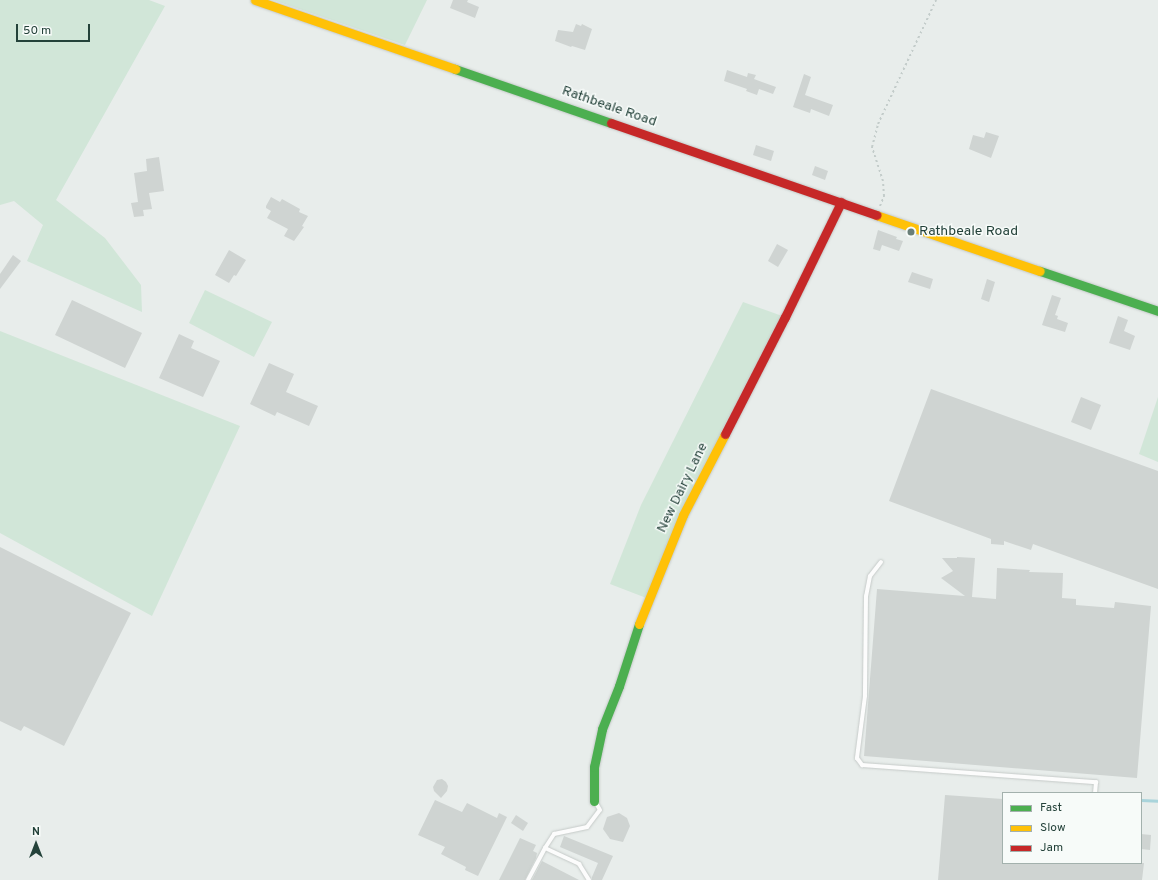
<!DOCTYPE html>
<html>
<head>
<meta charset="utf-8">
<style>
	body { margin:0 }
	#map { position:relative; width:1158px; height:880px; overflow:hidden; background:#e8edeb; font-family:Overpass,sans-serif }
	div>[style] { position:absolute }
	.green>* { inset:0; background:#d1e6d8 }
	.stream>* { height:3px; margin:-1.5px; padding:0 1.5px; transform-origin:1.5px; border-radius:1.5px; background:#a9d4db }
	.building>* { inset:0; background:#cfd4d2 }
	.path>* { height:2px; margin-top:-1px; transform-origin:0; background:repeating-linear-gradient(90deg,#c3ccca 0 2px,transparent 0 5px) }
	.roads { filter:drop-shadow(0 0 1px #c5cac8) drop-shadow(0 0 1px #c5cac8) }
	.lane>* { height:4px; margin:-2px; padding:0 2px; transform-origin:2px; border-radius:2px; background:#fcfcfc }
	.fast>* { height:9px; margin:-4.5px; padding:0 4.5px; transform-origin:4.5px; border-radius:4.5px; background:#4caf50 }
	.slow>* { height:9px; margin:-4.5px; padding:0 4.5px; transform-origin:4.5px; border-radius:4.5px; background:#ffc107 }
	.jam>* { height:9px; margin:-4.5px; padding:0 4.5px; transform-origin:4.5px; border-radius:4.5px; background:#c62828 }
	.dots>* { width:11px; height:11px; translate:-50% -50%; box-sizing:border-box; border:2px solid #f7fbf9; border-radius:50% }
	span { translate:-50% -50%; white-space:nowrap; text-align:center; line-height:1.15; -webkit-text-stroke:3px #f7fbf9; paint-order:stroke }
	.street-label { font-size:14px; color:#24423a }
	.poi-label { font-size:14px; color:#24423a }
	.left { translate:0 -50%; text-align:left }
	.legend { position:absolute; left:1002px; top:792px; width:140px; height:72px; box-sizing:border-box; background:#f7fbf9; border:1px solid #a3b1ad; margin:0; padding:5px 7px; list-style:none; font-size:12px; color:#24423a }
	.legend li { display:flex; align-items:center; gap:8px; height:20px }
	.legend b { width:20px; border:1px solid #a3b1ad }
	.north { position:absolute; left:16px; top:824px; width:40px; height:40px; -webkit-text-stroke:3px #f7fbf9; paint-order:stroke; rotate:0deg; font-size:11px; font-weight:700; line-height:16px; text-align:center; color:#24423a }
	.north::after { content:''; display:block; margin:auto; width:14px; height:18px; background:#24423a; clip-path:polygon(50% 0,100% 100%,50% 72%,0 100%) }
	.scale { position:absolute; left:16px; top:24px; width:74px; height:18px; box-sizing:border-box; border:2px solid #24423a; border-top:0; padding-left:5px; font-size:12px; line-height:14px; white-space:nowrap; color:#24423a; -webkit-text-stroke:3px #f7fbf9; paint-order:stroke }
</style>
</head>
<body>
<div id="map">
	<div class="green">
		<i style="clip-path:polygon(0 0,149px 0,165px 6px,56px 200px,105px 238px,141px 285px,142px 312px,27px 261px,43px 225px,14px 201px,0 205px)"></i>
		<i style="clip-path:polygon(273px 0,427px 0,405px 45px)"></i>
		<i style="clip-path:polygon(205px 290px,272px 322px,254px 357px,189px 323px)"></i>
		<i style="clip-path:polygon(743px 302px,785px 317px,649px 599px,610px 584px,641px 505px)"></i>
		<i style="clip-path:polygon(0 331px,240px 426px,152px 616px,0 533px)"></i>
		<i style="clip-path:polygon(1158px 397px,1158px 462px,1139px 454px)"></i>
	</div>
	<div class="stream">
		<i style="left:1141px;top:800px;width:17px;rotate:3deg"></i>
	</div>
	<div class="building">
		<i style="clip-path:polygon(453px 0,468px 0,467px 2px,479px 7px,475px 18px,450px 8px)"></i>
		<i style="clip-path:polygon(576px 24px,581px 26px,582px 24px,592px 29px,585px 50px,572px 46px,571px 47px,555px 41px,558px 30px,573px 32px)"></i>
		<i style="clip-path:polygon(727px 70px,747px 77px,748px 73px,756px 75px,754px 79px,776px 87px,773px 94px,759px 89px,757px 95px,746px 91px,747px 89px,724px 81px)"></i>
		<i style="clip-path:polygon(804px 74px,811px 77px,805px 95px,833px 105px,829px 116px,811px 109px,810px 113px,793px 107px)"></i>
		<i style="clip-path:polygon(986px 132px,999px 136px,991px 158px,969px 149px,973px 135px,984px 138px)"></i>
		<i style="clip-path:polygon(756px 145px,774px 151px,771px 161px,753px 155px)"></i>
		<i style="clip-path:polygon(159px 157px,164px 191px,149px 193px,152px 209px,143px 210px,144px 216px,134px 217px,131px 203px,138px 202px,134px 173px,147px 171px,146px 159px)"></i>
		<i style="clip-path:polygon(815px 166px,828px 171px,825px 180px,812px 175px)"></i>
		<i style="clip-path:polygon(271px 197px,280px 202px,282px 199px,300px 209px,299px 212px,308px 216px,302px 226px,304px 227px,294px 241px,284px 236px,288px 229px,267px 218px,271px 211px,266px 208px,266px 206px)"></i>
		<i style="clip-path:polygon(878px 230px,897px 237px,896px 239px,903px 241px,899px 251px,882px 245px,880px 251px,873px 249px)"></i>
		<i style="clip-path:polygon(777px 244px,788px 250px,778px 267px,768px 261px)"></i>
		<i style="clip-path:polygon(229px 250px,246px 260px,236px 276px,234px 275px,229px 283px,215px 275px)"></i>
		<i style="clip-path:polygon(13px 255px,21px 261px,0 289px,0 274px)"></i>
		<i style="clip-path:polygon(912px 272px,933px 279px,930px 289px,908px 282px)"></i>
		<i style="clip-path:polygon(987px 279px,995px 282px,989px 302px,981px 299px)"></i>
		<i style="clip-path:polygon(1052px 295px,1061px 298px,1055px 315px,1058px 316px,1057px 319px,1068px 323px,1065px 332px,1042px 325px)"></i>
		<i style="clip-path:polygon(72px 300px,142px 333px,125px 368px,55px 335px)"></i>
		<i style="clip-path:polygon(1118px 316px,1128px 320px,1124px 331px,1135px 336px,1130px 350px,1109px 343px)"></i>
		<i style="clip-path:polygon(179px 334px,194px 341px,191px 348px,220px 361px,203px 397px,159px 378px)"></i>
		<i style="clip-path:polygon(269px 363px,294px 374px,286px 392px,318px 406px,309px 426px,277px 412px,275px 416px,250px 404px)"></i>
		<i style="clip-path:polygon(931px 389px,1158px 471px,1158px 589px,1033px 544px,1031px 550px,1004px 541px,1004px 545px,991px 544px,991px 539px,889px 501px)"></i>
		<i style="clip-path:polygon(1081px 397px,1101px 405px,1091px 430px,1071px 422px)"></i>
		<i style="clip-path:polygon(0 547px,131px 613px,64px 746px,24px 726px,21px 731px,0 721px)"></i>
		<i style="clip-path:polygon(957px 557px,975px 558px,972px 597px,996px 599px,997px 568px,1030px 570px,1029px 572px,1063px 573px,1062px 598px,1076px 599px,1076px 605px,1114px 608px,1115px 602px,1151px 606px,1137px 778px,864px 756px,877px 589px,965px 596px,941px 578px,953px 571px,942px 558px,957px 558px)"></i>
		<i style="clip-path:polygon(442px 779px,446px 782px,448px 786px,447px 791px,441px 798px,434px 791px,433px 787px,437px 780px)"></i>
		<i style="clip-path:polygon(945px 795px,1003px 799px,1003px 863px,1144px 863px,1142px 880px,938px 880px)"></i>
		<i style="clip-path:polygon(435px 800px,462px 812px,467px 803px,497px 818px,499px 813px,507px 817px,478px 876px,465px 870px,466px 867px,441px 854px,445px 847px,418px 835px)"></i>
		<i style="clip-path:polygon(619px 813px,627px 818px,630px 826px,623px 842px,610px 839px,603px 829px,607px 817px)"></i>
		<i style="clip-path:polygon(516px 815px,528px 823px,523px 831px,511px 823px)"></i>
		<i style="clip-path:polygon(1141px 834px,1151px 835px,1150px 850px,1141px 849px)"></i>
		<i style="clip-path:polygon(564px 836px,613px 856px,602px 880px,592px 880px,592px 877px,598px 863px,560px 847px)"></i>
		<i style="clip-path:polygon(520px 838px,536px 845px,533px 851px,537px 853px,536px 858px,525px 880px,499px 880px)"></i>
		<i style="clip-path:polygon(542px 861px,579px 880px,532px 880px)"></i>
	</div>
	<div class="path">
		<i style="left:880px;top:206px;width:11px;rotate:-68deg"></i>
		<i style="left:884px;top:196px;width:15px;rotate:-94deg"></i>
		<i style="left:883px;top:181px;width:36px;rotate:-108deg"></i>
		<i style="left:872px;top:147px;width:24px;rotate:-75deg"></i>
		<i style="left:878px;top:124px;width:137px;rotate:-64.9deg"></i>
	</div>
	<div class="roads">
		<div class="lane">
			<i style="left:881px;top:562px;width:18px;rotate:128deg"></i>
			<i style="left:870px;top:576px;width:20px;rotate:101deg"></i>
			<i style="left:866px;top:596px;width:100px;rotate:90.6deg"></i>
			<i style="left:865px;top:696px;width:63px;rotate:97.4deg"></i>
			<i style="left:857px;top:758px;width:9px;rotate:54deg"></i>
			<i style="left:862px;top:765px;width:235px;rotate:4.2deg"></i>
			<i style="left:1096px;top:782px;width:11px;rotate:95deg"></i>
			<i style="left:545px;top:848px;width:38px;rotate:25deg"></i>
			<i style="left:579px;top:864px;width:19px;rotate:58deg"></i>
			<i style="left:528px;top:880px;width:36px;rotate:-62deg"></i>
			<i style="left:545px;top:848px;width:17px;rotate:-57deg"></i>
			<i style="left:554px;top:834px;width:34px;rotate:-12deg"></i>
			<i style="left:587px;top:827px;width:21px;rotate:-53deg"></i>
			<i style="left:600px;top:810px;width:8px;rotate:-120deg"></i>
		</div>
		<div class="fast">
			<i style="left:455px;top:69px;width:165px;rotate:19.1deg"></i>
			<i style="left:1040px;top:271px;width:125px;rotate:18.7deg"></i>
			<i style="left:594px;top:801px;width:34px;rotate:-90deg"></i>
			<i style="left:594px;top:767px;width:39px;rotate:-78deg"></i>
			<i style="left:602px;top:729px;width:46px;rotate:-68.4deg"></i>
			<i style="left:619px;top:686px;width:65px;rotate:-72.1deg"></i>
		</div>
		<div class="slow">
			<i style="left:255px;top:0;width:212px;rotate:19deg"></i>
			<i style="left:876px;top:215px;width:173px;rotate:18.9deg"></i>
			<i style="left:639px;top:624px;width:118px;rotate:-68deg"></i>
			<i style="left:683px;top:515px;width:91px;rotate:-62.6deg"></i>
		</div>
		<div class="jam">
			<i style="left:611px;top:123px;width:281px;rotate:19.1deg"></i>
			<i style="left:725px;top:434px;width:131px;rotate:-62.9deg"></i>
			<i style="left:785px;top:317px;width:128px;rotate:-64deg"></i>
		</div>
	</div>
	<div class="dots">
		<i style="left:911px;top:232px;background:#697e78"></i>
	</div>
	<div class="street-label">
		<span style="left:609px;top:107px;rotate:19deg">Rathbeale Road</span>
		<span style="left:683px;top:488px;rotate:-64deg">New Dairy Lane</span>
	</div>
	<div class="poi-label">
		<span class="left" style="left:919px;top:232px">Rathbeale Road</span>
	</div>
	<ul class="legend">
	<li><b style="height:5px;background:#4caf50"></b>Fast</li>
	<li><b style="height:5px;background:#ffc107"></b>Slow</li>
	<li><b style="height:5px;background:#c62828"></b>Jam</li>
	</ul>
	<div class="north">N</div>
	<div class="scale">50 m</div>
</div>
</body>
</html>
